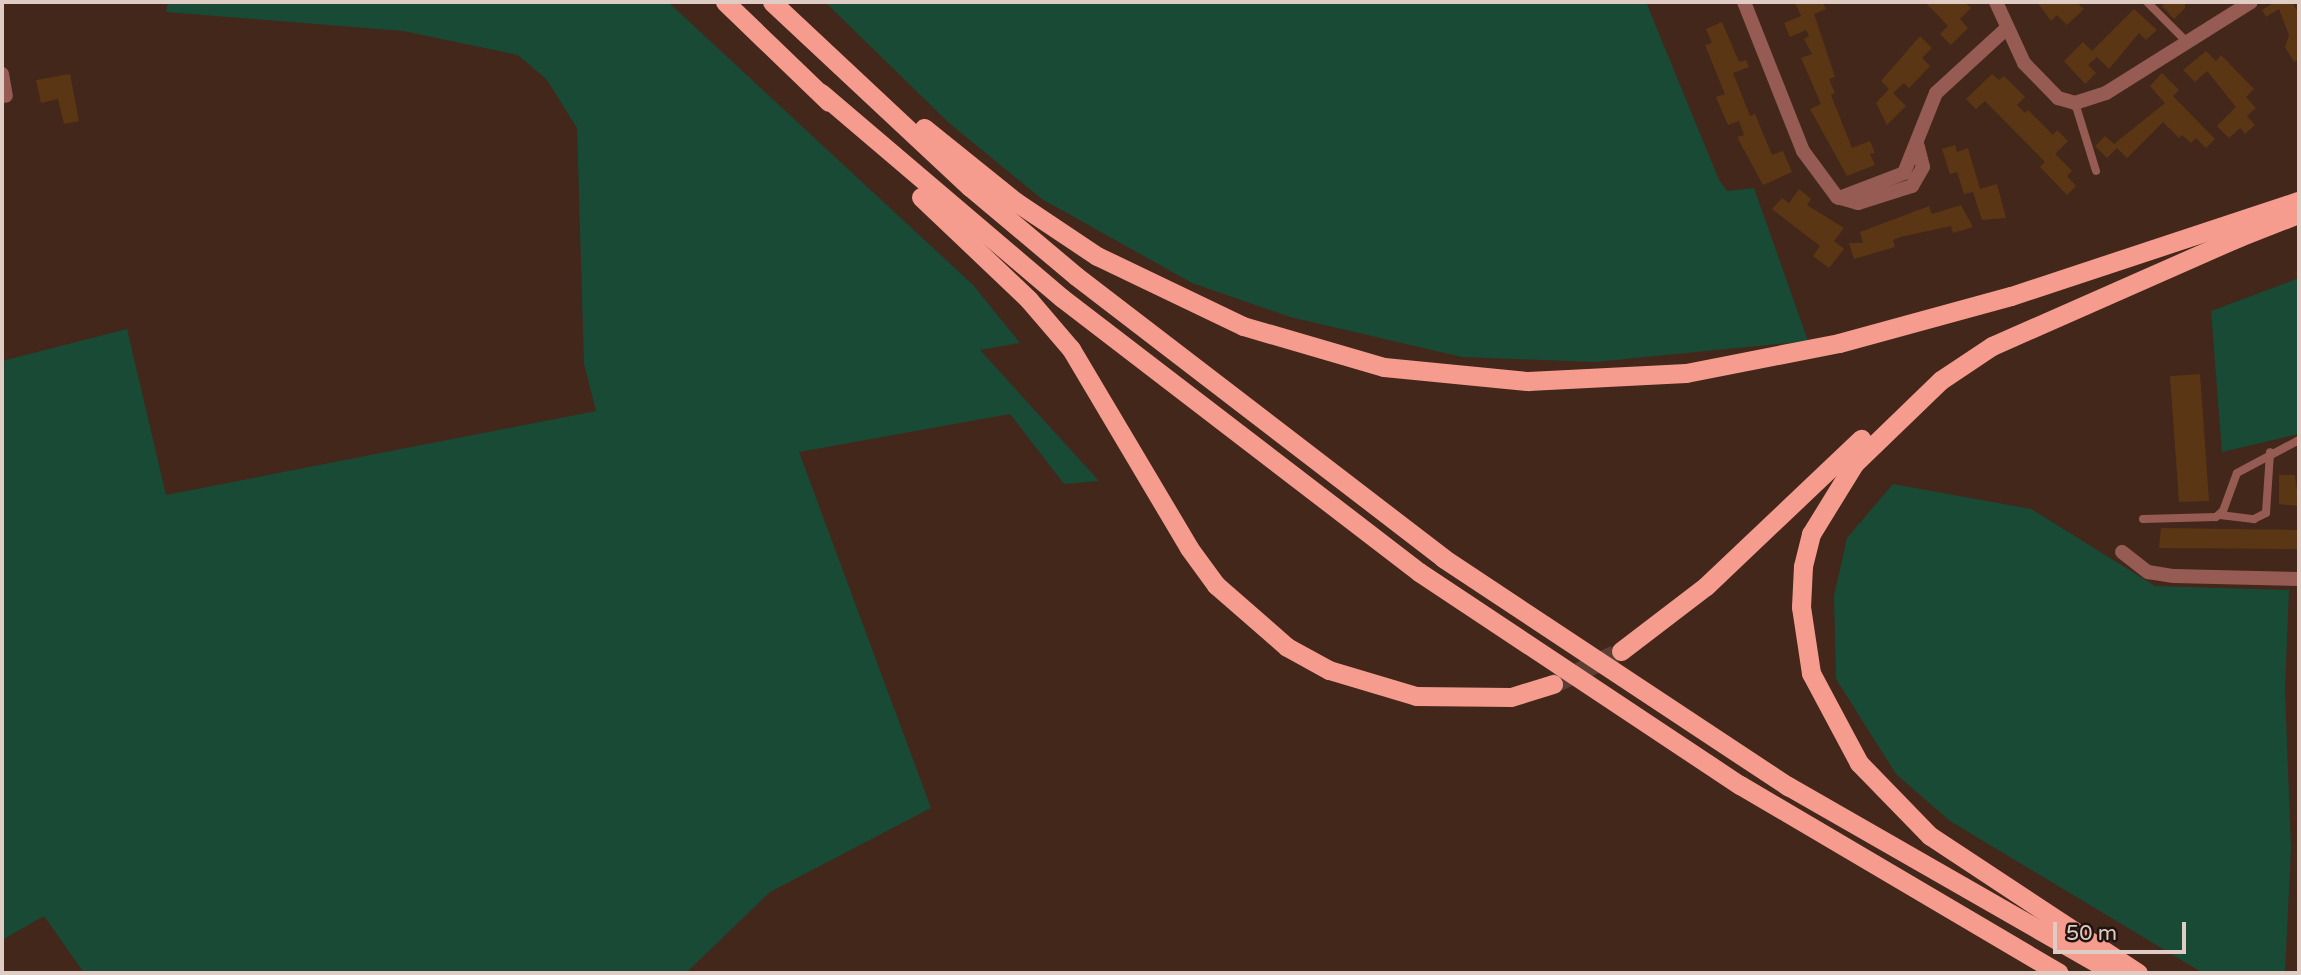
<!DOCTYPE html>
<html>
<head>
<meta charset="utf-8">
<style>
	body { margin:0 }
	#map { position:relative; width:2301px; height:975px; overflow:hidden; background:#42271a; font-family:"Varela Round",sans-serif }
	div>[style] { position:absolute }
	.green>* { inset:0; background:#194a36 }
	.building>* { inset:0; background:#5a3615 }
	.trunk-tunnel>* { height:19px; margin-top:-9.5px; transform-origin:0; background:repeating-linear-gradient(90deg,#5a4034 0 19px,transparent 0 29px) }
	.service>* { height:8px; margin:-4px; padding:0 4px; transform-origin:4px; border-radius:4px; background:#965c53 }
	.minor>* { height:14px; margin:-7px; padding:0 7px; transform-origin:7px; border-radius:7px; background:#965c53 }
	.trunk>* { height:19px; margin:-9.5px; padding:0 9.5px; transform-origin:9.5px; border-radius:9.5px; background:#f69c8e }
	span { translate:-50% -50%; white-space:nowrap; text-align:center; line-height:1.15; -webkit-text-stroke:5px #20140e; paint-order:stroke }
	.frame { position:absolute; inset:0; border:4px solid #dfcdc5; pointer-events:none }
	.scale { position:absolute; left:2053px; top:922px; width:133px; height:32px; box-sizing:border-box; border:4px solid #dfcdc5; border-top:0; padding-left:9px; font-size:21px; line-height:24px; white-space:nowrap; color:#dfcdc5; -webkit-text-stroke:5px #20140e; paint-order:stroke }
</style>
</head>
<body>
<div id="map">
	<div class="green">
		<i style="clip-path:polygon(168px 2px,668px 2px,973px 285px,1020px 343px,980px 350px,1099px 481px,1064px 484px,1010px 414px,799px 452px,931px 808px,770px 892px,686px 973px,84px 973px,44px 916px,2px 940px,2px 361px,127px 329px,166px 495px,596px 411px,584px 364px,577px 128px,547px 80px,518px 55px,403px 31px,166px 12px)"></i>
		<i style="clip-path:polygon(825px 2px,1646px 2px,1719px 180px,1727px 191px,1754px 188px,1808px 341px,1595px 362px,1462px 357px,1290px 317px,1192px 283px,1042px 199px,949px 123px)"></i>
		<i style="clip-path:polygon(2299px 278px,2299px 434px,2222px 452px,2211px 311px)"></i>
		<i style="clip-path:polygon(1893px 484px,2031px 509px,2155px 586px,2289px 590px,2285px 690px,2291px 848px,2285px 973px,2203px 973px,1950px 821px,1896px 774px,1836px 679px,1834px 596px,1847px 538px)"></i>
	</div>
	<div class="building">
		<i style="clip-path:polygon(1795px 2px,1822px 2px,1826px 9px,1814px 14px,1835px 77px,1829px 79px,1835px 93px,1831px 95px,1852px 148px,1870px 141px,1875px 153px,1870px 154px,1875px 165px,1847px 176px,1810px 109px,1821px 104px,1801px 58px,1812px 54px,1804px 39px,1809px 36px,1806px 30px,1790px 37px,1784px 23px,1801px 16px)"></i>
		<i style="clip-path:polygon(1925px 2px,1964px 2px,1971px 8px,1960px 19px,1968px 28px,1951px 45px,1940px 34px,1948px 26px)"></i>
		<i style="clip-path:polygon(2037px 2px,2076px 2px,2084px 9px,2067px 25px,2057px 15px,2051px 21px)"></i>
		<i style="clip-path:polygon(2166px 2px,2185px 2px,2185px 8px,2174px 19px,2162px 6px)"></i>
		<i style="clip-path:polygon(2275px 2px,2292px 2px,2299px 14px,2299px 59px,2294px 62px,2285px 47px,2289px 35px,2279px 9px,2266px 17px,2262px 10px)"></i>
		<i style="clip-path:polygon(2134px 9px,2157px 30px,2146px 40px,2139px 33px,2109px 69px,2097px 57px,2088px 65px,2096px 73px,2085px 84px,2064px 61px,2083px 42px,2092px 51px)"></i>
		<i style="clip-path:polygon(1722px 22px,1739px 62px,1746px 60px,1749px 67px,1733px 73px,1750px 116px,1755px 114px,1772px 155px,1783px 151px,1792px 172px,1763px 185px,1737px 137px,1744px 135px,1739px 121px,1728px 125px,1716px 97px,1725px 94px,1705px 45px,1712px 43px,1706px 29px)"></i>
		<i style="clip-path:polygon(1920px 36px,1932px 48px,1922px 58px,1930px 66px,1909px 88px,1904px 83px,1893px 93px,1906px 106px,1887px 125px,1876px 103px,1889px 89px,1881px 81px)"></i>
		<i style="clip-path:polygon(2206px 51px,2216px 61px,2221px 55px,2254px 89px,2246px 97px,2256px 108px,2247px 116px,2255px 125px,2245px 134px,2240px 128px,2229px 138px,2217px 126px,2236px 107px,2207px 71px,2195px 82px,2183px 70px)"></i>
		<i style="clip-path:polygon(2162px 73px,2179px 90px,2173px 96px,2215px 139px,2206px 148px,2196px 138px,2191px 143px,2182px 135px,2179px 138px,2163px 122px,2127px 158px,2117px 148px,2107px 158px,2095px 146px,2105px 136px,2114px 144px,2165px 103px,2150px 86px)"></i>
		<i style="clip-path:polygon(70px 74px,79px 121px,64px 124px,58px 99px,41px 103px,36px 80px)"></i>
		<i style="clip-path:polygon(1992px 74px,1999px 80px,2004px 76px,2025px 97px,2017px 105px,2025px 113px,2028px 110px,2053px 135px,2057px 130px,2068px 141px,2055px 154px,2072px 171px,2067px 176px,2076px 186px,2067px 195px,2040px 167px,2045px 162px,1985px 101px,1976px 109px,1966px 99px)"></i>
		<i style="clip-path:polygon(1955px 145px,1957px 152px,1968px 148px,1980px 189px,1997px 184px,2006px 218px,1982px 220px,1973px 192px,1964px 194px,1957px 172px,1950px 174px,1942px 149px)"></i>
		<i style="clip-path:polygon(1799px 189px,1811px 199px,1807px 205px,1844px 228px,1834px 241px,1844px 249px,1829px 268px,1813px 256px,1820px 246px,1772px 209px,1782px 198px,1789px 203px)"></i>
		<i style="clip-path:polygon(1961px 205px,1973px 227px,1953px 233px,1951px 226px,1900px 237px,1893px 240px,1895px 247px,1854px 259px,1849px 243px,1863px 243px,1860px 232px,1929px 206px,1932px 214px)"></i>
		<i style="clip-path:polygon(2200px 374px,2209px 501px,2179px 502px,2170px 376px)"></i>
		<i style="clip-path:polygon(2279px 475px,2295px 475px,2299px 506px,2279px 504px)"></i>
		<i style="clip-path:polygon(2161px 528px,2299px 530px,2299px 549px,2159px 548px)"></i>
	</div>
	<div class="trunk-tunnel">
		<i style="left:1553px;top:684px;width:69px;rotate:-25.8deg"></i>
	</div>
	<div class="service">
		<i style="left:2147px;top:2px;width:57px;rotate:45deg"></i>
		<i style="left:2075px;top:103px;width:71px;rotate:72.8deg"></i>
		<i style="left:2220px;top:515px;width:34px;rotate:7deg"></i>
		<i style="left:2254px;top:519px;width:13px;rotate:-27deg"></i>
		<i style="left:2266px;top:513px;width:61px;rotate:-86.2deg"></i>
		<i style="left:2143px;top:519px;width:73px;rotate:-1.6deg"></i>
		<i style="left:2216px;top:517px;width:9px;rotate:-41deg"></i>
		<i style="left:2223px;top:511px;width:40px;rotate:-69.8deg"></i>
		<i style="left:2237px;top:473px;width:70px;rotate:-28deg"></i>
	</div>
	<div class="minor">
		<i style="left:1744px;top:2px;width:160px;rotate:68.4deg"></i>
		<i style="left:1803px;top:151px;width:57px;rotate:53.5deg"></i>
		<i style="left:1837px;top:197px;width:22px;rotate:16deg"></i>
		<i style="left:1858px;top:203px;width:57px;rotate:-17.5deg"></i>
		<i style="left:1912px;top:186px;width:22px;rotate:-60deg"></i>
		<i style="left:1923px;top:167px;width:21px;rotate:-104deg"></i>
		<i style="left:1996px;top:2px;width:67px;rotate:65.3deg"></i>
		<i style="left:2024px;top:63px;width:49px;rotate:45.8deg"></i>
		<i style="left:2058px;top:98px;width:18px;rotate:16deg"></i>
		<i style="left:2075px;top:103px;width:33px;rotate:-18deg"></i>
		<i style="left:2106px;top:93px;width:171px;rotate:-32.1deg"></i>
		<i style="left:2px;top:74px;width:22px;rotate:80deg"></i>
		<i style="left:1839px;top:198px;width:70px;rotate:-21deg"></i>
		<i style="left:1904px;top:173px;width:86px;rotate:-68.2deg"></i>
		<i style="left:1936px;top:93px;width:96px;rotate:-42.5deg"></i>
		<i style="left:2122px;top:552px;width:33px;rotate:38deg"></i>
		<i style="left:2148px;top:572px;width:26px;rotate:9deg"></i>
		<i style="left:2174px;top:576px;width:125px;rotate:1.4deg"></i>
	</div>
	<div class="trunk">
		<i style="left:725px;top:2px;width:144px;rotate:43.9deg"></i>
		<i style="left:772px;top:2px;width:271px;rotate:43.1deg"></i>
		<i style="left:970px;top:187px;width:138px;rotate:40deg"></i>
		<i style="left:1076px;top:276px;width:463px;rotate:37.5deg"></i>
		<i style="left:1443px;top:558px;width:414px;rotate:33.5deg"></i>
		<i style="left:1788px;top:786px;width:376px;rotate:29.8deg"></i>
		<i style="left:821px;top:93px;width:316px;rotate:40.4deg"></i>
		<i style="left:1062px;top:298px;width:450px;rotate:37.5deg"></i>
		<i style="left:1419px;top:572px;width:385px;rotate:33.6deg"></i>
		<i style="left:1740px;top:785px;width:370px;rotate:30.5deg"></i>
		<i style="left:924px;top:128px;width:118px;rotate:38.8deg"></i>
		<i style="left:1016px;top:202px;width:97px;rotate:33.7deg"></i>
		<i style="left:1097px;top:256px;width:162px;rotate:25.6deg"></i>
		<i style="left:1243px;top:326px;width:147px;rotate:16.2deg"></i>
		<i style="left:1384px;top:367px;width:145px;rotate:5.6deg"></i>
		<i style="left:1528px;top:381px;width:158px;rotate:-2.9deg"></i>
		<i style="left:1686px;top:373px;width:156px;rotate:-11.1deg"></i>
		<i style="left:1839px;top:343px;width:178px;rotate:-15.3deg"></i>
		<i style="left:2011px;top:296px;width:303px;rotate:-18.3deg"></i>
		<i style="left:921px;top:197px;width:149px;rotate:43.6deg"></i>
		<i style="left:1029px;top:300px;width:65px;rotate:49.4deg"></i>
		<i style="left:1071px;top:349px;width:231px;rotate:59.3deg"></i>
		<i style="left:1189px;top:548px;width:46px;rotate:53.9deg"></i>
		<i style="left:1216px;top:585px;width:94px;rotate:41.1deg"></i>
		<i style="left:1287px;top:647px;width:48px;rotate:28.7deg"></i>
		<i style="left:1329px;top:670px;width:91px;rotate:16.6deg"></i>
		<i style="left:1416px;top:696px;width:95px;rotate:0.6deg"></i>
		<i style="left:1511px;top:697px;width:44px;rotate:-17.2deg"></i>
		<i style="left:2232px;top:240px;width:71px;rotate:-21.5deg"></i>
		<i style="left:1621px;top:651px;width:107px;rotate:-37.4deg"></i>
		<i style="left:1706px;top:586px;width:214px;rotate:-43.5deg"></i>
		<i style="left:2138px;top:973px;width:249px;rotate:-146.6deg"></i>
		<i style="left:1930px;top:836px;width:102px;rotate:-134.2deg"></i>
		<i style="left:1859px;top:763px;width:102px;rotate:-118.1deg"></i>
		<i style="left:1811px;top:673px;width:67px;rotate:-98.6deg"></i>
		<i style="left:1801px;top:607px;width:41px;rotate:-87.2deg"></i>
		<i style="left:1803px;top:566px;width:33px;rotate:-76deg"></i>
		<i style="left:1811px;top:534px;width:82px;rotate:-58.4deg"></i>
		<i style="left:1854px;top:464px;width:121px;rotate:-44deg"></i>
		<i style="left:1941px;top:380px;width:61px;rotate:-33.7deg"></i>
		<i style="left:1992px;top:346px;width:272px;rotate:-23.8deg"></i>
	</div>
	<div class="frame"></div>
	<div class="scale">50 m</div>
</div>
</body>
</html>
